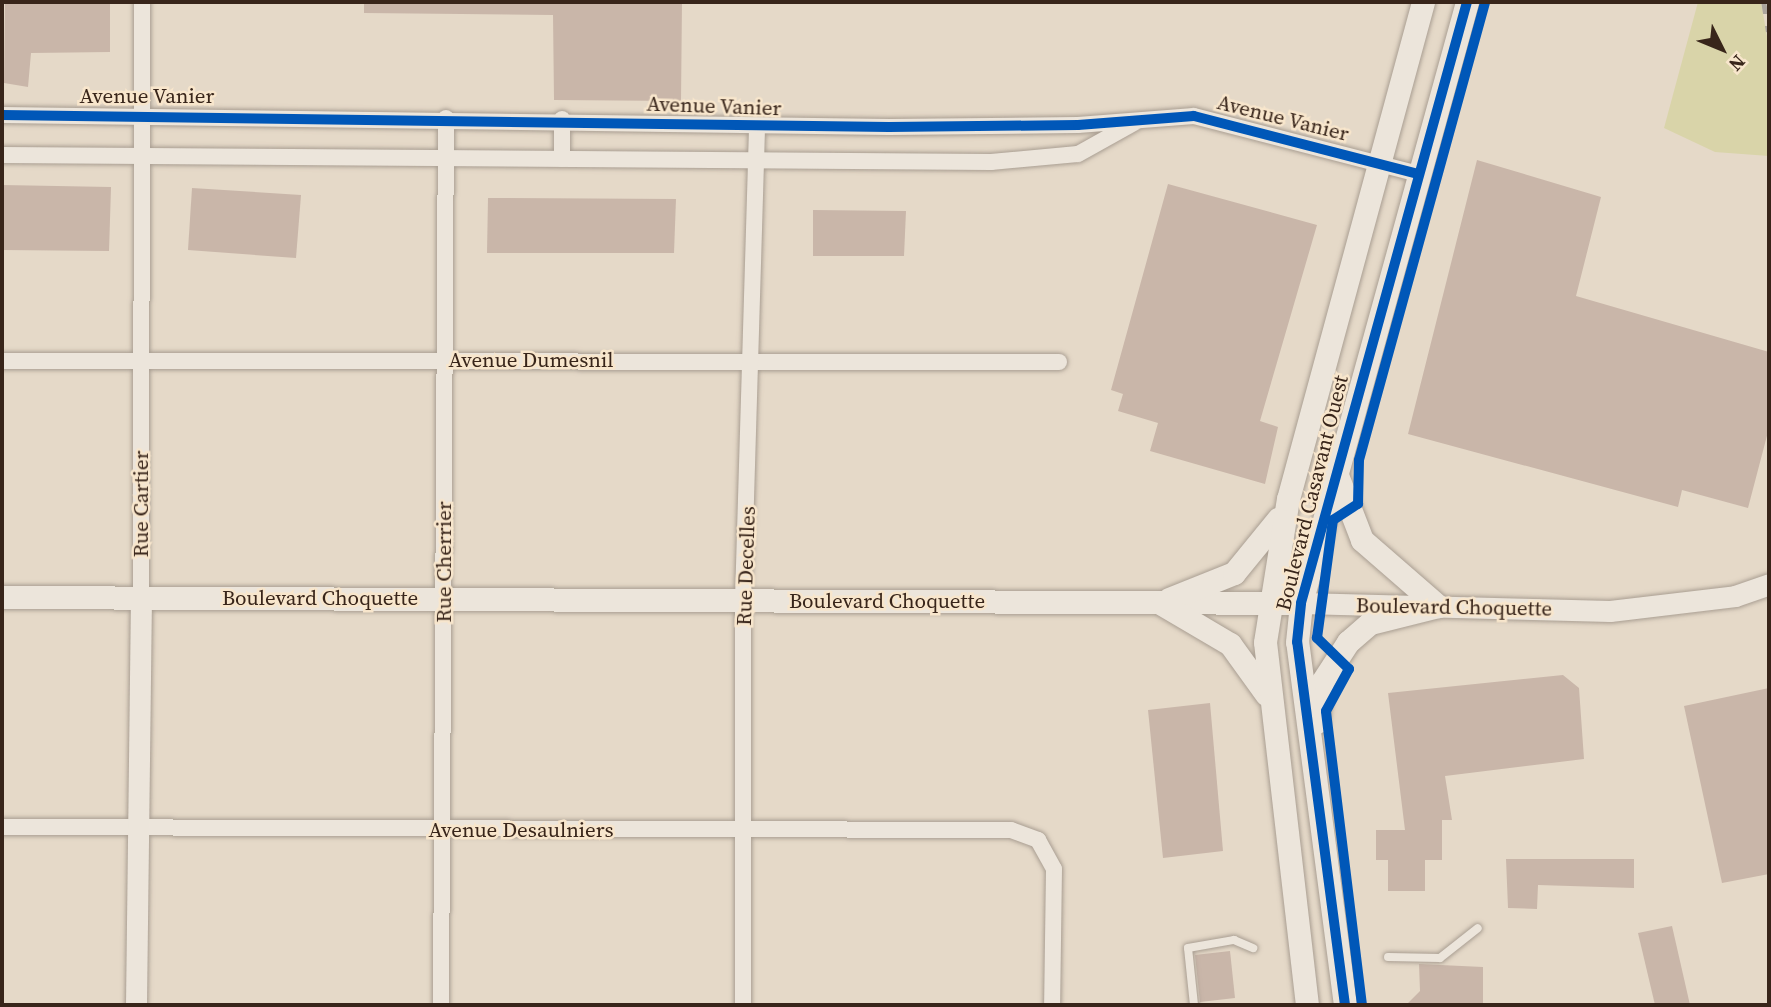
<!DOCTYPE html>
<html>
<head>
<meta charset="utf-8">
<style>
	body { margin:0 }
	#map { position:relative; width:1771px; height:1007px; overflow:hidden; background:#e5d9c8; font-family:"Source Serif 4",serif }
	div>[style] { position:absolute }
	.green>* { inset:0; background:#d9d4a9 }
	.building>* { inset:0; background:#c9b6a9 }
	.roads { filter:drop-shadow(0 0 2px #a99e92) drop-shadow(0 0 2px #a99e92) }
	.service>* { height:8px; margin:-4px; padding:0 4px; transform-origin:4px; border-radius:4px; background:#ece5db }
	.minor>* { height:16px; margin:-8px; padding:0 8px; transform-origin:8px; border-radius:8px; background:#ece5db }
	.tertiary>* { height:21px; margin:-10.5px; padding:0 10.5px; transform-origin:10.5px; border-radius:10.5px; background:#ece5db }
	.secondary>* { height:23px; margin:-11.5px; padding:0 11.5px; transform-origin:11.5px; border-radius:11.5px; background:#ece5db }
	.rail>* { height:4.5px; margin-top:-2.25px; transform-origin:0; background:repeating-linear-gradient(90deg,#aba49c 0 12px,transparent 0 24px) }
	.cycleway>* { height:10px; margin:-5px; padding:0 5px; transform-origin:5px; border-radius:5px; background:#0057b8 }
	span { translate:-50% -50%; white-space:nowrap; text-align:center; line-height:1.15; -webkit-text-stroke:5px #f8e6cc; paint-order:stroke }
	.street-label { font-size:21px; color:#38251a }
	.frame { position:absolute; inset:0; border:4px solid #38251a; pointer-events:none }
	.north { position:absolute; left:1687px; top:14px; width:70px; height:70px; -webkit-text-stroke:5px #f8e6cc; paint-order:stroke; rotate:133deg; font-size:19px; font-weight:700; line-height:28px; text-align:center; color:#38251a }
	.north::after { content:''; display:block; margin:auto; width:24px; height:32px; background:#38251a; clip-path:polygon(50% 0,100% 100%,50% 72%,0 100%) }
</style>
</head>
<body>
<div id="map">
	<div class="green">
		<i style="clip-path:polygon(1698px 2px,1761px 2px,1769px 48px,1769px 156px,1715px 152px,1664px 128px)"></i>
	</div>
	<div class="building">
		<i style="clip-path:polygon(5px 2px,110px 2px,110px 52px,31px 53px,28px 87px,4px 83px)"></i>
		<i style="clip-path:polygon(364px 2px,682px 2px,681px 101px,554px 100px,553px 15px,364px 13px)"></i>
		<i style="clip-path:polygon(1477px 160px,1601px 197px,1576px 296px,1769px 352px,1769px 428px,1748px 508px,1682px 490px,1678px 507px,1408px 434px)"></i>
		<i style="clip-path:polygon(1168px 184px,1317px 225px,1260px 421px,1278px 427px,1265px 484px,1150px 451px,1158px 423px,1118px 411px,1123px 394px,1111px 390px)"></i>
		<i style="clip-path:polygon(2px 185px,111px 187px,109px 251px,2px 250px)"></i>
		<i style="clip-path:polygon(192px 188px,301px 195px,296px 258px,188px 250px)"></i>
		<i style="clip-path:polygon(488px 198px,676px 199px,674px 253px,487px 253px)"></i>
		<i style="clip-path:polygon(813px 210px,906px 211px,904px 256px,813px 256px)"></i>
		<i style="clip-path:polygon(1563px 675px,1579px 688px,1584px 759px,1445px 776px,1452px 820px,1442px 820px,1442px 860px,1425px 860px,1425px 891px,1388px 891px,1388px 860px,1376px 860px,1376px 830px,1405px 830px,1388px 693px)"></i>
		<i style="clip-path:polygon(1769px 688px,1769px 874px,1722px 883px,1684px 706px)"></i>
		<i style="clip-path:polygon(1210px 703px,1223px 851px,1163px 858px,1148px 710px)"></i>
		<i style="clip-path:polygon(1506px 859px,1634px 859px,1634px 888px,1538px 885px,1537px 909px,1508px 908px)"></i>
		<i style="clip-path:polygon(1672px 926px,1690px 1005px,1655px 1005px,1638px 933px)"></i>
		<i style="clip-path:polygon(1230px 951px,1235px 998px,1200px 1002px,1195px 955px)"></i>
		<i style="clip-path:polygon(1419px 964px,1483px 967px,1483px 1005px,1406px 1005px,1420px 991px)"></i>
	</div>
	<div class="roads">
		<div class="service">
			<i style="left:1388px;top:957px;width:52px;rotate:1.1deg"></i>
			<i style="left:1440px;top:958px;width:48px;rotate:-38.3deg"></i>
			<i style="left:1194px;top:1005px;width:57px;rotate:-96deg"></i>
			<i style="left:1188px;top:948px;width:47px;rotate:-9.9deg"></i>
			<i style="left:1234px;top:940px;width:21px;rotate:23deg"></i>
		</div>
		<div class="minor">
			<i style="left:2px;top:115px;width:887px;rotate:0.78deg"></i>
			<i style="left:889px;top:127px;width:189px;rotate:-0.6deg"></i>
			<i style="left:1078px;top:125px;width:116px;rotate:-4.4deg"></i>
			<i style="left:1194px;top:116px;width:231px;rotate:14.5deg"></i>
			<i style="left:562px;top:119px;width:40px;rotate:90deg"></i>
			<i style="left:2px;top:155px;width:989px;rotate:0.41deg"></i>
			<i style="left:991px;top:162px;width:87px;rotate:-5.3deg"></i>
			<i style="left:1078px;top:154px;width:64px;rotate:-29deg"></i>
			<i style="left:2px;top:361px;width:1057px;rotate:0.05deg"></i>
			<i style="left:141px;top:597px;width:595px;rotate:-89.9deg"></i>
			<i style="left:2px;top:827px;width:1009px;rotate:0.17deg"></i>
			<i style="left:1011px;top:830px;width:29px;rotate:20deg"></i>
			<i style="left:1038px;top:840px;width:33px;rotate:61deg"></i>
			<i style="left:1054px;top:869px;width:136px;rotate:90.8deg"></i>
			<i style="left:441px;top:1005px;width:887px;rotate:-89.68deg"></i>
			<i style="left:743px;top:1005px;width:405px;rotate:-90deg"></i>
			<i style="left:743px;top:600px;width:473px;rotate:-88.3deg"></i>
		</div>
		<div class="tertiary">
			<i style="left:1301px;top:603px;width:309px;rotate:1.5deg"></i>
			<i style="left:1610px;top:611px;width:126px;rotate:-6.8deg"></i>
			<i style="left:1735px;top:596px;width:36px;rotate:-19deg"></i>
			<i style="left:136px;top:1005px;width:408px;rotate:-89.3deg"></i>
		</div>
		<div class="secondary">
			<i style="left:1335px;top:470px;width:75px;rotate:68.9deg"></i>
			<i style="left:1362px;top:540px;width:101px;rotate:41deg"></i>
			<i style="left:2px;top:597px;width:1299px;rotate:0.26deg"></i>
			<i style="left:1169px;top:599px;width:70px;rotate:-21.8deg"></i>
			<i style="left:1234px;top:573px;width:70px;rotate:-50.8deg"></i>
			<i style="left:1162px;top:604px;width:79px;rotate:30.5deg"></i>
			<i style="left:1230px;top:644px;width:62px;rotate:54.2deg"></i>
			<i style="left:1317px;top:722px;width:40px;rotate:-82.9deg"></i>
			<i style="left:1322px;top:682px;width:48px;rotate:-57deg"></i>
			<i style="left:1348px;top:642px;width:29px;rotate:-41deg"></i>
			<i style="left:1370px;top:623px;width:70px;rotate:-14deg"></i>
			<i style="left:1307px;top:1005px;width:365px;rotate:-96.6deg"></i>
			<i style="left:1265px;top:642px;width:145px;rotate:-80.9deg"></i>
			<i style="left:1288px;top:499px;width:515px;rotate:-74.8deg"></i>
			<i style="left:1345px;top:1005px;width:366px;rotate:-97.5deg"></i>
			<i style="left:1297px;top:642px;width:39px;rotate:-84deg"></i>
			<i style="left:1301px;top:603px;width:624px;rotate:-74.56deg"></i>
		</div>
	</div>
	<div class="rail">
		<i style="left:1764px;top:2px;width:30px;rotate:81deg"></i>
	</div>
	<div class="cycleway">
		<i style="left:2px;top:115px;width:887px;rotate:0.78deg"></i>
		<i style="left:889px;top:127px;width:189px;rotate:-0.6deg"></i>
		<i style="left:1078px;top:125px;width:116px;rotate:-4.4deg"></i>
		<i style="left:1194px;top:116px;width:231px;rotate:14.5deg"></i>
		<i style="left:1345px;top:1005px;width:366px;rotate:-97.5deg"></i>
		<i style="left:1297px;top:642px;width:39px;rotate:-84deg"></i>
		<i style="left:1301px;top:603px;width:624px;rotate:-74.56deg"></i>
		<i style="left:1362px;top:1005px;width:296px;rotate:-97deg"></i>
		<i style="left:1326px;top:711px;width:48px;rotate:-61.3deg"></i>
		<i style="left:1349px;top:669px;width:45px;rotate:-135.9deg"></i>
		<i style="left:1317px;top:638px;width:119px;rotate:-82.3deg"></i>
		<i style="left:1333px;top:520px;width:30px;rotate:-33deg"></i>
		<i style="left:1358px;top:504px;width:44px;rotate:-88.7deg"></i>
		<i style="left:1359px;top:460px;width:475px;rotate:-74.6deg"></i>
	</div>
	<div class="street-label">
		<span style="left:147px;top:96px">Avenue Vanier</span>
		<span style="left:714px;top:106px;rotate:2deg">Avenue Vanier</span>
		<span style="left:1283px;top:118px;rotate:14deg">Avenue Vanier</span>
		<span style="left:531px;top:360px">Avenue Dumesnil</span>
		<span style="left:1312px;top:493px;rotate:-76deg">Boulevard Casavant Ouest</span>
		<span style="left:141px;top:504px;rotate:-90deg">Rue Cartier</span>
		<span style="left:444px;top:562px;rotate:-90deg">Rue Cherrier</span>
		<span style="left:746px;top:566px;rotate:-88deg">Rue Decelles</span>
		<span style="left:320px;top:598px">Boulevard Choquette</span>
		<span style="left:887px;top:601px">Boulevard Choquette</span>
		<span style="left:1454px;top:607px;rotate:1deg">Boulevard Choquette</span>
		<span style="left:521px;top:830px">Avenue Desaulniers</span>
	</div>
	<div class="frame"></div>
	<div class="north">N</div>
</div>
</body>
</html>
